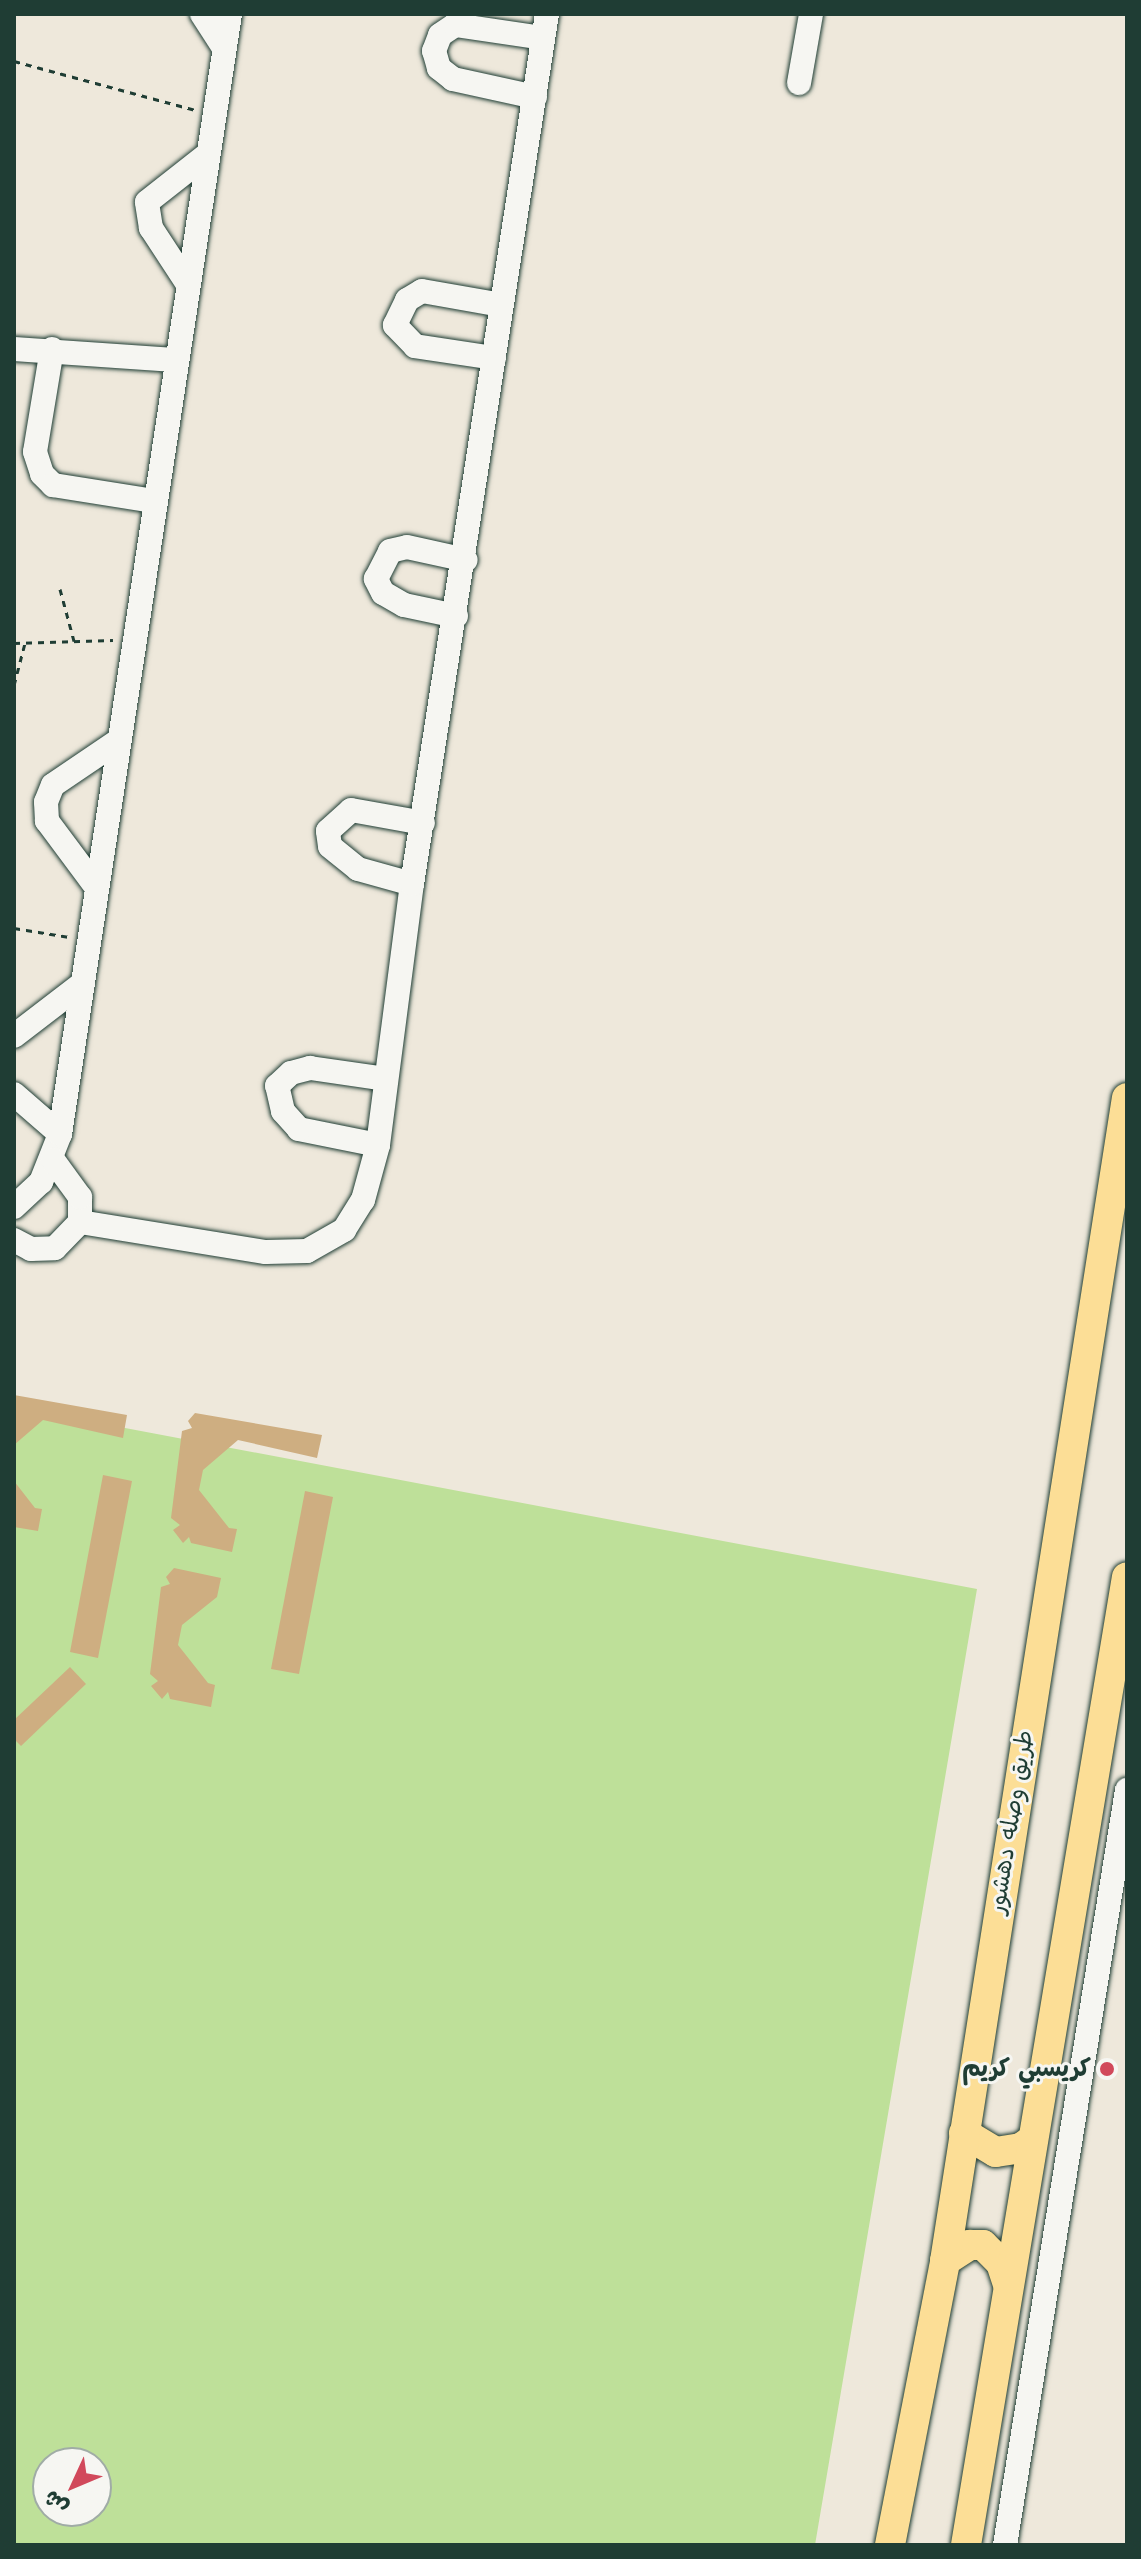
<!DOCTYPE html>
<html>
<head>
<meta charset="utf-8">
<style>
	body { margin:0 }
	#map { position:relative; width:1141px; height:2559px; overflow:hidden; background:#eee8db; font-family:"Shantell Sans","Playpen Sans Arabic",sans-serif }
	div>[style] { position:absolute }
	.green>* { inset:0; background:#bee099 }
	.building>* { inset:0; background:#ceae81 }
	.path>* { height:3px; margin-top:-1.5px; transform-origin:0; background:repeating-linear-gradient(90deg,#1f3d34 0 6px,transparent 0 12px) }
	.roads { filter:drop-shadow(0 0 2px #1f3d34) drop-shadow(0 0 2px #1f3d34) }
	.minor>* { height:24px; margin:-12px; padding:0 12px; transform-origin:12px; border-radius:12px; background:#f6f6f2 }
	.major>* { height:30px; margin:-15px; padding:0 15px; transform-origin:15px; border-radius:15px; background:#fcde96 }
	.dots>* { width:22px; height:22px; translate:-50% -50%; box-sizing:border-box; border:4px solid #f6f6f2; border-radius:50% }
	span { translate:-50% -50%; white-space:nowrap; text-align:center; line-height:1.15; -webkit-text-stroke:6px #f6f6f2; paint-order:stroke }
	.street-label { font-size:24px; color:#1f3d34 }
	.poi-label { font-size:24px; color:#1f3d34; font-weight:700 }
	.right { translate:-100% -50%; text-align:right }
	.frame { position:absolute; inset:0; border:16px solid #1f3d34; pointer-events:none }
	.north { position:absolute; left:32px; top:2447px; width:80px; height:80px; box-sizing:border-box; background:#f6f6f2; border:2px solid #a0aca6; border-radius:50%; rotate:226deg; font-size:22px; font-weight:700; line-height:32px; text-align:center; color:#1f3d34 }
	.north::after { content:''; display:block; margin:auto; width:28px; height:36px; background:#d1495b; clip-path:polygon(50% 0,100% 100%,50% 72%,0 100%) }
</style>
</head>
<body>
<div id="map">
	<div class="green">
		<i style="clip-path:polygon(evenodd,14px 1407px,977px 1589px,815px 2545px,14px 2545px,14px 1407px,48px 2463px,96px 2463px,96px 2511px,48px 2511px,48px 2463px)"></i>
	</div>
	<div class="building">
		<i style="clip-path:polygon(14px 1395px,127px 1415px,123px 1438px,43px 1420px,14px 1445px)"></i>
		<i style="clip-path:polygon(195px 1413px,322px 1435px,317px 1458px,238px 1440px,203px 1470px,199px 1490px,229px 1528px,237px 1529px,232px 1552px,191px 1543px,189px 1537px,183px 1543px,173px 1530px,180px 1525px,171px 1518px,182px 1431px,192px 1428px,188px 1421px)"></i>
		<i style="clip-path:polygon(103px 1475px,132px 1481px,98px 1658px,70px 1652px)"></i>
		<i style="clip-path:polygon(14px 1481px,35px 1508px,42px 1509px,38px 1531px,14px 1527px)"></i>
		<i style="clip-path:polygon(305px 1491px,333px 1497px,299px 1674px,271px 1669px)"></i>
		<i style="clip-path:polygon(174px 1568px,221px 1578px,217px 1597px,182px 1625px,178px 1645px,208px 1683px,215px 1685px,211px 1707px,170px 1699px,168px 1692px,162px 1699px,151px 1686px,158px 1681px,150px 1674px,161px 1587px,170px 1584px,166px 1577px)"></i>
		<i style="clip-path:polygon(70px 1667px,86px 1684px,21px 1746px,14px 1739px,14px 1720px)"></i>
	</div>
	<div class="path">
		<i style="left:14px;top:61px;width:188px;rotate:15.1deg"></i>
		<i style="left:60px;top:589px;width:54px;rotate:74.9deg"></i>
		<i style="left:14px;top:643px;width:99px;rotate:-1.7deg"></i>
		<i style="left:14px;top:685px;width:43px;rotate:-75.3deg"></i>
		<i style="left:14px;top:928px;width:56px;rotate:9.3deg"></i>
	</div>
	<div class="roads">
		<div class="minor">
			<i style="left:202px;top:14px;width:40px;rotate:57.1deg"></i>
			<i style="left:799px;top:83px;width:70px;rotate:-80.1deg"></i>
			<i style="left:535px;top:97px;width:84px;rotate:-167.6deg"></i>
			<i style="left:453px;top:79px;width:18px;rotate:-142deg"></i>
			<i style="left:439px;top:68px;width:18px;rotate:-106deg"></i>
			<i style="left:434px;top:51px;width:17px;rotate:-69deg"></i>
			<i style="left:440px;top:35px;width:18px;rotate:-34deg"></i>
			<i style="left:455px;top:25px;width:89px;rotate:8.4deg"></i>
			<i style="left:187px;top:283px;width:66px;rotate:-123.2deg"></i>
			<i style="left:151px;top:228px;width:26px;rotate:-99deg"></i>
			<i style="left:147px;top:202px;width:78px;rotate:-38.2deg"></i>
			<i style="left:14px;top:349px;width:161px;rotate:3.9deg"></i>
			<i style="left:52px;top:349px;width:104px;rotate:99.4deg"></i>
			<i style="left:35px;top:452px;width:23px;rotate:72deg"></i>
			<i style="left:42px;top:474px;width:16px;rotate:45deg"></i>
			<i style="left:53px;top:485px;width:102px;rotate:9deg"></i>
			<i style="left:494px;top:358px;width:80px;rotate:-171.4deg"></i>
			<i style="left:415px;top:346px;width:29px;rotate:-134deg"></i>
			<i style="left:395px;top:325px;width:28px;rotate:-64deg"></i>
			<i style="left:407px;top:300px;width:17px;rotate:-31deg"></i>
			<i style="left:422px;top:291px;width:80px;rotate:10deg"></i>
			<i style="left:456px;top:616px;width:53px;rotate:-168.1deg"></i>
			<i style="left:404px;top:605px;width:24px;rotate:-150deg"></i>
			<i style="left:383px;top:593px;width:16px;rotate:-117deg"></i>
			<i style="left:376px;top:579px;width:31px;rotate:-63deg"></i>
			<i style="left:390px;top:551px;width:17px;rotate:-13deg"></i>
			<i style="left:407px;top:547px;width:60px;rotate:12.4deg"></i>
			<i style="left:412px;top:884px;width:56px;rotate:-164.5deg"></i>
			<i style="left:358px;top:869px;width:36px;rotate:-141deg"></i>
			<i style="left:330px;top:846px;width:15px;rotate:-98deg"></i>
			<i style="left:328px;top:831px;width:31px;rotate:-42deg"></i>
			<i style="left:351px;top:810px;width:73px;rotate:10.2deg"></i>
			<i style="left:97px;top:888px;width:84px;rotate:-126.7deg"></i>
			<i style="left:47px;top:821px;width:19px;rotate:-93deg"></i>
			<i style="left:46px;top:802px;width:18px;rotate:-68deg"></i>
			<i style="left:53px;top:785px;width:78px;rotate:-34.1deg"></i>
			<i style="left:14px;top:1036px;width:87px;rotate:-37.5deg"></i>
			<i style="left:14px;top:1094px;width:61px;rotate:41deg"></i>
			<i style="left:378px;top:1145px;width:81px;rotate:-168.6deg"></i>
			<i style="left:299px;top:1129px;width:24px;rotate:-132deg"></i>
			<i style="left:283px;top:1111px;width:26px;rotate:-103deg"></i>
			<i style="left:277px;top:1086px;width:19px;rotate:-43deg"></i>
			<i style="left:291px;top:1073px;width:20px;rotate:-15deg"></i>
			<i style="left:310px;top:1068px;width:76px;rotate:8.3deg"></i>
			<i style="left:14px;top:1207px;width:37px;rotate:-43deg"></i>
			<i style="left:41px;top:1182px;width:52px;rotate:-68.4deg"></i>
			<i style="left:60px;top:1134px;width:1133px;rotate:-81.37deg"></i>
			<i style="left:80px;top:1222px;width:188px;rotate:9.2deg"></i>
			<i style="left:266px;top:1252px;width:41px;rotate:-1.4deg"></i>
			<i style="left:307px;top:1251px;width:43px;rotate:-29.6deg"></i>
			<i style="left:344px;top:1230px;width:36px;rotate:-58deg"></i>
			<i style="left:363px;top:1200px;width:57px;rotate:-74.7deg"></i>
			<i style="left:378px;top:1145px;width:263px;rotate:-82.6deg"></i>
			<i style="left:412px;top:884px;width:880px;rotate:-81.18deg"></i>
			<i style="left:14px;top:1240px;width:19px;rotate:28deg"></i>
			<i style="left:31px;top:1249px;width:24px;rotate:-2deg"></i>
			<i style="left:55px;top:1248px;width:36px;rotate:-46deg"></i>
			<i style="left:80px;top:1222px;width:25px;rotate:-90deg"></i>
			<i style="left:80px;top:1197px;width:46px;rotate:-126.1deg"></i>
			<i style="left:1005px;top:2545px;width:765px;rotate:-80.82deg"></i>
		</div>
		<div class="major">
			<i style="left:964px;top:2133px;width:37px;rotate:31deg"></i>
			<i style="left:996px;top:2152px;width:25px;rotate:-9deg"></i>
			<i style="left:1021px;top:2148px;width:14px;rotate:-36deg"></i>
			<i style="left:945px;top:2261px;width:30px;rotate:-33deg"></i>
			<i style="left:970px;top:2245px;width:13px"></i>
			<i style="left:983px;top:2245px;width:25px;rotate:45deg"></i>
			<i style="left:1001px;top:2263px;width:22px;rotate:72deg"></i>
			<i style="left:890px;top:2545px;width:289px;rotate:-79deg"></i>
			<i style="left:945px;top:2261px;width:1177px;rotate:-81.11deg"></i>
			<i style="left:966px;top:2545px;width:981px;rotate:-80.56deg"></i>
		</div>
	</div>
	<div class="dots">
		<i style="left:1107px;top:2069px;background:#d1495b"></i>
	</div>
	<div class="street-label">
		<span style="left:1011px;top:1822px;rotate:-81deg">طريق وصله دهشور</span>
	</div>
	<div class="poi-label">
		<span class="right" style="left:1091px;top:2069px">كريسبي كريم</span>
	</div>
	<div class="frame"></div>
	<div class="north">ش</div>
</div>
</body>
</html>
